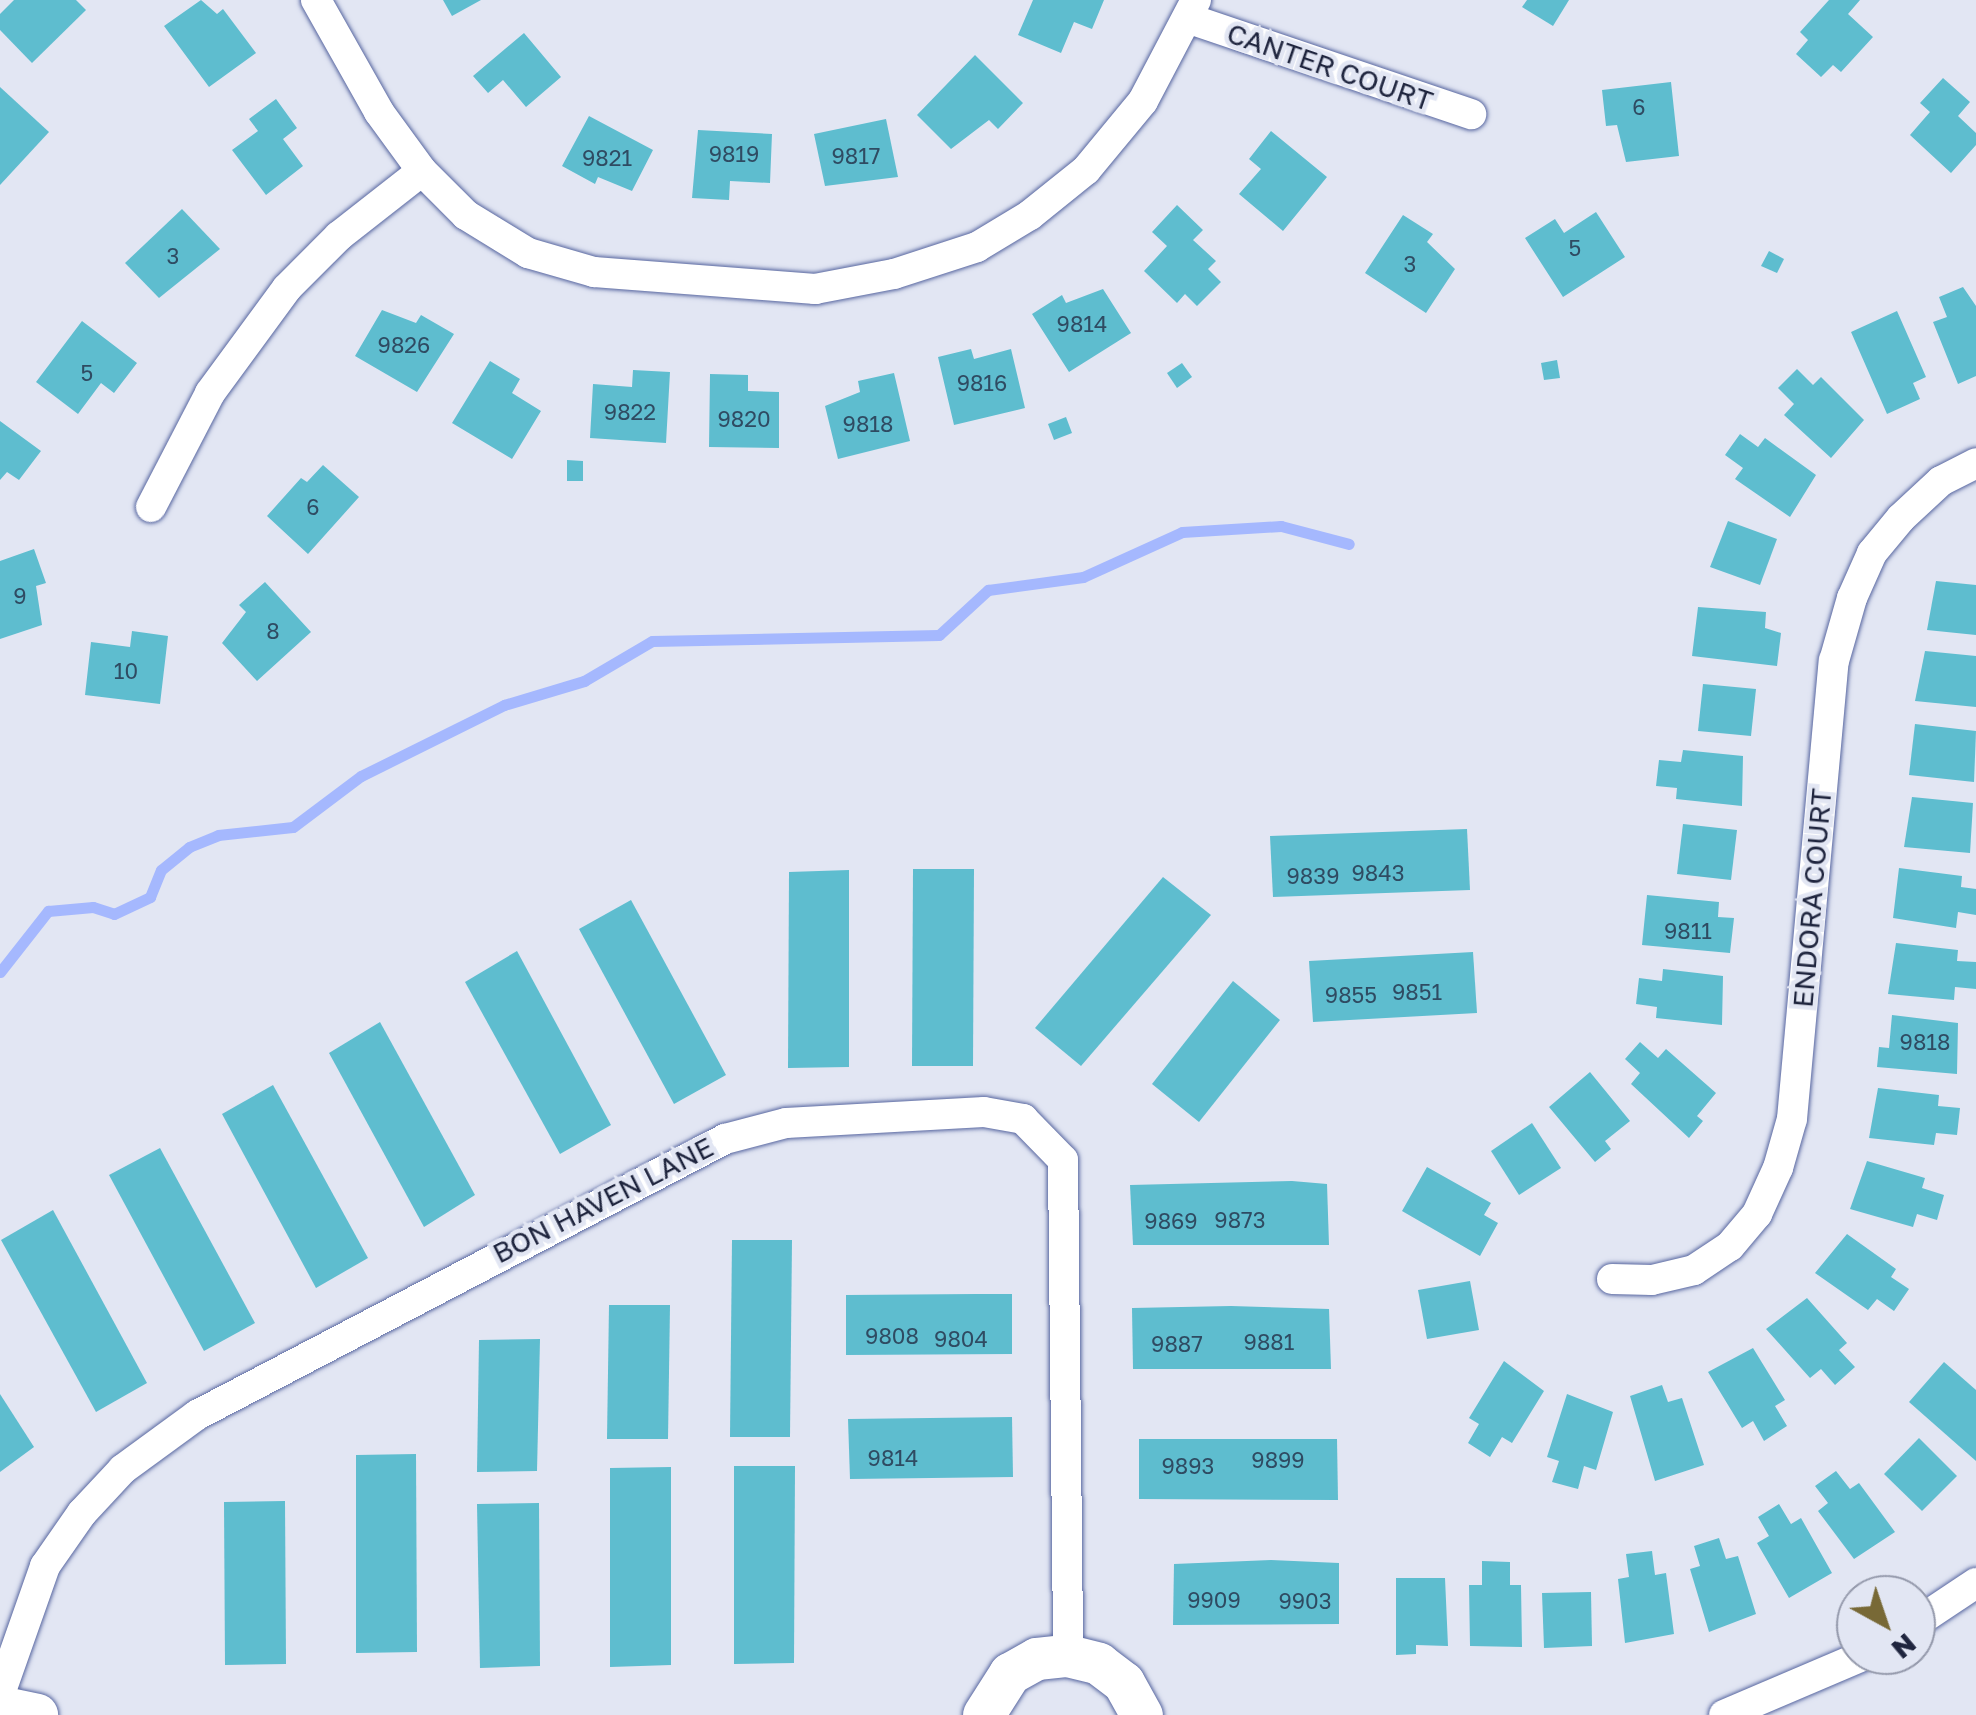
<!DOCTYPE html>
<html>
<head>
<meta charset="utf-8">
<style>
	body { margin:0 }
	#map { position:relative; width:1976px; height:1715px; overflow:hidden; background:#e2e6f3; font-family:"Golos Text",sans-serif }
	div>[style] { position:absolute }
	.stream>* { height:11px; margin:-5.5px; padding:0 5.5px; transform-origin:5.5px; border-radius:5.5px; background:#a5b8fe }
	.building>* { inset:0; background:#5ebdcf }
	.roads { filter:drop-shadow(0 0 2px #5766a0) drop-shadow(0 0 2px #5766a0) }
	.street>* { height:30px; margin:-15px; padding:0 15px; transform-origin:15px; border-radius:15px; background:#fff }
	.secondary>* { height:42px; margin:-21px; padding:0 21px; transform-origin:21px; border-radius:21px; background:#fff }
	span { translate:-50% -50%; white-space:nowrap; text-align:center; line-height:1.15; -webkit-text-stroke:9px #e2e6f3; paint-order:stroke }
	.number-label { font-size:22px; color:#2f4b62 }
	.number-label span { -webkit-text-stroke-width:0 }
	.street-label { font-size:28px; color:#1f253e }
	.north { position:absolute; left:1836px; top:1575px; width:100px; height:100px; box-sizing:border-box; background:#e2e6f3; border:2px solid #9499ab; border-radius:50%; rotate:140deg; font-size:28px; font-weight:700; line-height:40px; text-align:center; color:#1f253e }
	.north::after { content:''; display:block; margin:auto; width:35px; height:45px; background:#786936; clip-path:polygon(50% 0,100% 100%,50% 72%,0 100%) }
</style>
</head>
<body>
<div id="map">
	<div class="stream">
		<i style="left:0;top:972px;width:78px;rotate:-51.8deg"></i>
		<i style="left:48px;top:911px;width:45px;rotate:-5.1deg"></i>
		<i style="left:93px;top:907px;width:22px;rotate:18deg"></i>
		<i style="left:114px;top:914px;width:40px;rotate:-25deg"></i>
		<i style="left:150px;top:897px;width:29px;rotate:-68deg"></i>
		<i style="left:161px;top:870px;width:36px;rotate:-39deg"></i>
		<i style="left:189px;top:847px;width:31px;rotate:-22deg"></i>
		<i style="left:218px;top:835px;width:75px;rotate:-6.1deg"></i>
		<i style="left:293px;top:827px;width:85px;rotate:-36.9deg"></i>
		<i style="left:361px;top:776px;width:160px;rotate:-26.4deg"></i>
		<i style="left:504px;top:705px;width:84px;rotate:-16.7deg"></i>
		<i style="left:584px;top:681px;width:79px;rotate:-30.5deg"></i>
		<i style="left:652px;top:641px;width:287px;rotate:-1.2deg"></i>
		<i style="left:939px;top:635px;width:67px;rotate:-42.6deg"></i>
		<i style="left:988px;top:590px;width:96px;rotate:-7.8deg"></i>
		<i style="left:1083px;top:577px;width:109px;rotate:-24.4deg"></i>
		<i style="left:1182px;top:532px;width:99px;rotate:-3.5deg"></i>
		<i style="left:1281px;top:526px;width:70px;rotate:14.8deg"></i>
	</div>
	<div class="building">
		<i style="clip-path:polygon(14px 0,76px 0,86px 10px,32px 63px,0 30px,0 14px)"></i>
		<i style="clip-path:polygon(201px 0,217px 14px,223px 9px,256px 53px,209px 87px,164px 26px)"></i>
		<i style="clip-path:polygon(443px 0,481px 0,452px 16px)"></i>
		<i style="clip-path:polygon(1033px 0,1104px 0,1092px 29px,1074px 22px,1061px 53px,1018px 35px)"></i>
		<i style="clip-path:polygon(1527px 0,1569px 0,1553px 26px,1522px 7px)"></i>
		<i style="clip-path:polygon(1829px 0,1860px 0,1848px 14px,1873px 37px,1841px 72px,1833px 65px,1821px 77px,1796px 54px,1808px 40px,1800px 32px)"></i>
		<i style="clip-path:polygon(524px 33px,561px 77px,526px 107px,503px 80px,488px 93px,473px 76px)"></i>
		<i style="clip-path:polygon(975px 55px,1023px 103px,998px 129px,989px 120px,951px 149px,917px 115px)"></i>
		<i style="clip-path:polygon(1943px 78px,1970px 102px,1958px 116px,1976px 133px,1976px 145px,1951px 173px,1910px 135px,1930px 112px,1920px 103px)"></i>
		<i style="clip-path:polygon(1671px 82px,1679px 156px,1626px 162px,1617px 125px,1606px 126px,1602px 90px)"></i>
		<i style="clip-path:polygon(0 87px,49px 132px,0 185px)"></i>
		<i style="clip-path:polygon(276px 99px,297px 128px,283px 139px,303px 166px,266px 195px,232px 150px,258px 131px,249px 119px)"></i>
		<i style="clip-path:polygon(589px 116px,653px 150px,632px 191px,598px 177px,595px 184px,562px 166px)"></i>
		<i style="clip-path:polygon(886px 119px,898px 177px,825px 186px,814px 134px)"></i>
		<i style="clip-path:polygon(698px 130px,772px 134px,770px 183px,730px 181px,729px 200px,692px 198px)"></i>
		<i style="clip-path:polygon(1271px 131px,1327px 177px,1283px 231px,1239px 194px,1261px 169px,1249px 159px)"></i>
		<i style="clip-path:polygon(1177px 205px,1203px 230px,1193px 240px,1216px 261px,1208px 269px,1221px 282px,1197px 306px,1185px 294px,1177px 303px,1144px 271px,1167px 246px,1152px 232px)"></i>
		<i style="clip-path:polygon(182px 209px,220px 249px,159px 298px,125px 263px)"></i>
		<i style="clip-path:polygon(1596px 212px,1625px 257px,1563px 297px,1525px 238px,1555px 219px,1564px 233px)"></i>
		<i style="clip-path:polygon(1403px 215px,1433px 234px,1427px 242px,1455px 269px,1426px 313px,1365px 273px)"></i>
		<i style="clip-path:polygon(1769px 251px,1784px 259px,1777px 273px,1761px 266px)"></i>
		<i style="clip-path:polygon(1963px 287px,1976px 306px,1976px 376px,1958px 384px,1933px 322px,1947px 317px,1939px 297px)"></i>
		<i style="clip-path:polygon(1103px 289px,1131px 333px,1069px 372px,1032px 314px,1062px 295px,1066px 303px)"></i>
		<i style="clip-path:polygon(382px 310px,416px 323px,421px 315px,454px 334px,417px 392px,355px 356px)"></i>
		<i style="clip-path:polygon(1897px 311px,1926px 377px,1913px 383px,1920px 399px,1887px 414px,1851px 332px)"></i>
		<i style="clip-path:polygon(82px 321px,137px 363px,114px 393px,101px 383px,78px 414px,36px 382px)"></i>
		<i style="clip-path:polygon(971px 349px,974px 359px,1011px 349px,1025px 408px,954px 425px,938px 357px)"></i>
		<i style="clip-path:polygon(1557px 360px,1560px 378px,1544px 380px,1541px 363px)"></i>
		<i style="clip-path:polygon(490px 361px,520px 379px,512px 393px,541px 411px,512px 459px,452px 423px)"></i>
		<i style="clip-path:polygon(1182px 363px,1192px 377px,1177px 388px,1167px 373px)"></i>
		<i style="clip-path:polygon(1797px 369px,1813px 385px,1821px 377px,1864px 420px,1831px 458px,1784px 415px,1794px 404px,1778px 388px)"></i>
		<i style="clip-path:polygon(633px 370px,670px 372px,666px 443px,590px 438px,593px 384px,632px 387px)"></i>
		<i style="clip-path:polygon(894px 373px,910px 441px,838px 459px,825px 406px,860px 392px,858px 381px)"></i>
		<i style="clip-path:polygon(710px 374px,748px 375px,748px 391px,779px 392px,779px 448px,709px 447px)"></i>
		<i style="clip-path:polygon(1066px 417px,1072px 433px,1054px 440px,1048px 424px)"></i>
		<i style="clip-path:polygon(0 421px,41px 451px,19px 480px,7px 472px,0 480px)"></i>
		<i style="clip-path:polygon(1740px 434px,1758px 447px,1765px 438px,1816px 475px,1790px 517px,1735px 479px,1743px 468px,1725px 455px)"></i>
		<i style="clip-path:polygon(567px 460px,583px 461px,583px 481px,567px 481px)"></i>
		<i style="clip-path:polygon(323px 465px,359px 497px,308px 554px,267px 516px,301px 478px,307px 482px)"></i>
		<i style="clip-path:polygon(1728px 521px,1777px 539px,1760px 585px,1710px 567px)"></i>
		<i style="clip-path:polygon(34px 549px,46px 583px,36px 586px,42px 625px,0 639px,0 561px)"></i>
		<i style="clip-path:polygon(1936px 581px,1976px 585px,1976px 635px,1927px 630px)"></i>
		<i style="clip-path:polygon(265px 582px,311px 632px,257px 681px,222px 643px,246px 612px,239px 605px)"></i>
		<i style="clip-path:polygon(1698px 607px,1766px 612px,1765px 628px,1781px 633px,1777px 666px,1692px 656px)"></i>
		<i style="clip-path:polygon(132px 631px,168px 636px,160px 704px,85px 695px,91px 642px,130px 647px)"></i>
		<i style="clip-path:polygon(1925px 651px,1976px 656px,1976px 707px,1915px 701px)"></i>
		<i style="clip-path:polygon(1703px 684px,1756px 689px,1751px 736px,1698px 731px)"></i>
		<i style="clip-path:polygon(1915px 724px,1976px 731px,1974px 782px,1909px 775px)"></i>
		<i style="clip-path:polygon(1683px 750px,1743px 756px,1742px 806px,1676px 799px,1677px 788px,1656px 786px,1659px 760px,1681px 762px)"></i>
		<i style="clip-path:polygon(1912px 797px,1973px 803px,1970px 853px,1904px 847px)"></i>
		<i style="clip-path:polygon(1683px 824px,1737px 830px,1731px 880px,1677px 874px)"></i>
		<i style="clip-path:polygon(1467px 829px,1470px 890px,1273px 897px,1270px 836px)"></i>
		<i style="clip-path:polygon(1899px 868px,1962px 876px,1961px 887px,1976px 889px,1976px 915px,1958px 912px,1956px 928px,1893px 918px)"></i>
		<i style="clip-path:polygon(913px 869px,974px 869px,973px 1066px,912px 1066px)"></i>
		<i style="clip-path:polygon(849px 870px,849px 1067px,788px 1068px,789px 872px)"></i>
		<i style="clip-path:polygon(1163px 877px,1211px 915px,1081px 1066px,1035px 1028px)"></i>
		<i style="clip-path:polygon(1647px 895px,1719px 902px,1718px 917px,1734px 918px,1730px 953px,1642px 945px)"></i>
		<i style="clip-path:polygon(631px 900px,726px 1075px,674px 1104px,579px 929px)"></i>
		<i style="clip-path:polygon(1896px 943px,1958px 950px,1957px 961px,1976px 962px,1976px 989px,1955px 987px,1954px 1000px,1888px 994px)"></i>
		<i style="clip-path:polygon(517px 951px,611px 1125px,560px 1154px,465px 982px)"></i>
		<i style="clip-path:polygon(1473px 952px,1477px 1013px,1313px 1022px,1309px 961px)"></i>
		<i style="clip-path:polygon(1663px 969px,1723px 976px,1722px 1025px,1656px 1018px,1657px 1007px,1636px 1004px,1639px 978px,1662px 981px)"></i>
		<i style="clip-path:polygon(1233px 981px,1280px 1020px,1199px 1122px,1152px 1084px)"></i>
		<i style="clip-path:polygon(1892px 1015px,1958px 1023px,1957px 1074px,1877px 1067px,1879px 1047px,1889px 1048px)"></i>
		<i style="clip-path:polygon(380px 1022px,475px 1195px,424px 1227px,329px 1053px)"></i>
		<i style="clip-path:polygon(1640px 1042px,1658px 1058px,1666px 1049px,1716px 1093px,1697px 1116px,1703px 1121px,1689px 1138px,1631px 1084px,1640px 1073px,1625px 1059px)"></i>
		<i style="clip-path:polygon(1590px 1072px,1630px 1121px,1605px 1141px,1611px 1149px,1595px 1162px,1549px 1107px)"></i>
		<i style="clip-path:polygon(273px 1085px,368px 1258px,316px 1288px,222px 1114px)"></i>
		<i style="clip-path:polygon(1878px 1088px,1939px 1095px,1938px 1106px,1960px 1108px,1957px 1135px,1936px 1133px,1934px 1145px,1869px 1138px)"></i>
		<i style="clip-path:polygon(1532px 1123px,1561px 1168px,1519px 1195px,1491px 1151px)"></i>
		<i style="clip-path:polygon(160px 1148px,255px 1323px,204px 1351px,109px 1175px)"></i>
		<i style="clip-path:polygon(1867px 1161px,1925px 1178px,1922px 1188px,1944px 1195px,1937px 1220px,1917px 1214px,1913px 1227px,1850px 1209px)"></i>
		<i style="clip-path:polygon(1427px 1167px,1491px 1203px,1484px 1215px,1498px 1223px,1480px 1256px,1402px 1211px)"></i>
		<i style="clip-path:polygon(1292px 1181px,1327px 1184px,1329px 1245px,1133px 1245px,1130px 1185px)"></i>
		<i style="clip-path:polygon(53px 1210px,147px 1383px,96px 1412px,1px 1240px)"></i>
		<i style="clip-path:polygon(1847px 1234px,1896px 1269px,1891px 1277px,1909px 1289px,1894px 1311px,1877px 1299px,1868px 1310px,1815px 1273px)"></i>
		<i style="clip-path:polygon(732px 1240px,792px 1240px,790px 1437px,730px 1437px)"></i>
		<i style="clip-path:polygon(1470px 1281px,1479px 1330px,1427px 1339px,1418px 1290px)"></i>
		<i style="clip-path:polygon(976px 1294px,1012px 1294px,1012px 1354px,846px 1355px,846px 1295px)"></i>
		<i style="clip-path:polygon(1807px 1298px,1847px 1343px,1839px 1350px,1855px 1367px,1835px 1385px,1821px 1369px,1810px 1378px,1766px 1329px)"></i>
		<i style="clip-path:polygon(609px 1305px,670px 1305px,668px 1439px,607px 1439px)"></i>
		<i style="clip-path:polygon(1231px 1306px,1329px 1309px,1331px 1369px,1133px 1369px,1132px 1308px)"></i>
		<i style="clip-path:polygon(540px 1339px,537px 1471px,477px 1472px,479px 1340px)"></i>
		<i style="clip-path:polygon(1753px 1348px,1785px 1400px,1775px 1406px,1787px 1426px,1764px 1441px,1753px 1421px,1742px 1428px,1708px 1372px)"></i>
		<i style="clip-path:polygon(1504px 1361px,1544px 1391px,1512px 1443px,1502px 1437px,1490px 1457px,1468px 1443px,1479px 1424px,1469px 1418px)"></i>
		<i style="clip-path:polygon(1944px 1362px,1976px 1390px,1976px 1461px,1909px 1402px)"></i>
		<i style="clip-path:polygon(1662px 1385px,1668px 1402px,1682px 1398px,1704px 1465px,1655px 1481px,1630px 1396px)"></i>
		<i style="clip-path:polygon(0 1394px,34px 1447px,0 1472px)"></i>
		<i style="clip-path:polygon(1567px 1394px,1613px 1412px,1596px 1470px,1584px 1466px,1578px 1489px,1552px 1482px,1559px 1461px,1547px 1457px)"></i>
		<i style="clip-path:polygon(1012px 1417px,1013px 1477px,850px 1479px,848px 1419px)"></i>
		<i style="clip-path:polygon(1919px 1438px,1957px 1476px,1922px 1511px,1884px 1474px)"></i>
		<i style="clip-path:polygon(1139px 1439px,1337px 1439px,1338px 1500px,1139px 1499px)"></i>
		<i style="clip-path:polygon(416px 1454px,417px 1652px,356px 1653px,356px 1455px)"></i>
		<i style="clip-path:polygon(734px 1466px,795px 1466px,794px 1663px,734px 1664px)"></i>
		<i style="clip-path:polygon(671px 1467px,671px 1665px,610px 1667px,610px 1468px)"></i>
		<i style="clip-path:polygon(1836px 1471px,1850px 1489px,1859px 1483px,1895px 1532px,1854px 1559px,1818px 1511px,1828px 1503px,1815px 1486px)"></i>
		<i style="clip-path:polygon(285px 1501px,286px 1664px,225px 1665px,224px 1502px)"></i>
		<i style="clip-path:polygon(539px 1503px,540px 1666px,480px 1668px,477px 1504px)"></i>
		<i style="clip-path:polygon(1779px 1504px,1791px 1524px,1801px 1518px,1832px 1573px,1789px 1598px,1757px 1543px,1769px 1536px,1758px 1517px)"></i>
		<i style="clip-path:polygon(1719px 1538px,1726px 1559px,1738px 1556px,1756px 1614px,1709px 1632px,1690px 1569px,1700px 1566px,1694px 1546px)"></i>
		<i style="clip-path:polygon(1652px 1551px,1655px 1575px,1666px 1573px,1674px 1634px,1625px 1643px,1618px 1579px,1629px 1577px,1626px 1554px)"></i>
		<i style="clip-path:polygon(1271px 1560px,1339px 1563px,1339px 1624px,1173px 1625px,1174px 1564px)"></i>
		<i style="clip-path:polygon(1482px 1561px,1510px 1562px,1510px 1585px,1521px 1585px,1522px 1647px,1470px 1646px,1469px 1585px,1482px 1585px)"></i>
		<i style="clip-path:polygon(1396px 1578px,1445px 1578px,1448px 1646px,1416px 1645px,1416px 1654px,1396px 1655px)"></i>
		<i style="clip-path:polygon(1591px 1592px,1592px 1646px,1544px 1648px,1542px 1593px)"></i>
	</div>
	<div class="roads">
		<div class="street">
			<i style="left:316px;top:0;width:129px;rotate:60.6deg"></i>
			<i style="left:379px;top:112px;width:73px;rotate:53.9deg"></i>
			<i style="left:422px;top:171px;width:62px;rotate:45deg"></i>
			<i style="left:466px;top:215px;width:73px;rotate:31.5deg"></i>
			<i style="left:528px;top:253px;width:69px;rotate:16.1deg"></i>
			<i style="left:594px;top:272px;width:222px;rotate:4.4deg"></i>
			<i style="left:815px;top:289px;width:80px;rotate:-10.8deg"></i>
			<i style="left:894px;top:274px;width:87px;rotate:-18deg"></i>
			<i style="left:977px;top:247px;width:62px;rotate:-31.1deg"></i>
			<i style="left:1030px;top:215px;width:72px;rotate:-38.8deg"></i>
			<i style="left:1086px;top:170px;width:89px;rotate:-50.4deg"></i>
			<i style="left:1143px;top:101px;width:114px;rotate:-62.3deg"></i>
			<i style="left:1190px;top:19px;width:297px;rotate:18.7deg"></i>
			<i style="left:151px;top:507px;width:128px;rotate:-62.6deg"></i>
			<i style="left:210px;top:393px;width:130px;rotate:-53.7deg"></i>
			<i style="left:287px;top:288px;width:74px;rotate:-45deg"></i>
			<i style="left:339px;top:236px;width:105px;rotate:-38.1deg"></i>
			<i style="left:1612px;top:1279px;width:40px;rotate:1.4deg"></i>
			<i style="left:1652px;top:1280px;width:43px;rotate:-13.4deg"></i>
			<i style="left:1694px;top:1270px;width:43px;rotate:-33.7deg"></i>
			<i style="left:1730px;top:1246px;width:42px;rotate:-49.8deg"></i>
			<i style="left:1757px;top:1214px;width:51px;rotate:-65.5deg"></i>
			<i style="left:1778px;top:1168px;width:51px;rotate:-74.1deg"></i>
			<i style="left:1792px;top:1119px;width:460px;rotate:-84.8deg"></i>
			<i style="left:1834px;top:661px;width:66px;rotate:-74.1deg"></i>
			<i style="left:1852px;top:598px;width:49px;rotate:-66deg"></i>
			<i style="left:1872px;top:553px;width:45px;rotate:-50.4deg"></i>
			<i style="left:1901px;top:518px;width:54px;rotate:-42.8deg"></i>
			<i style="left:1941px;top:481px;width:39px;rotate:-27deg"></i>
			<i style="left:1916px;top:1623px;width:72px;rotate:-33.7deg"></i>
			<i style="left:0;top:1694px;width:136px;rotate:-70.6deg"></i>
			<i style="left:45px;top:1566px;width:65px;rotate:-55.1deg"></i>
			<i style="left:82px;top:1513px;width:60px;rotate:-47deg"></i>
			<i style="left:123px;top:1469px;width:92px;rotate:-36.1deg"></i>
			<i style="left:197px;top:1415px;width:596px;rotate:-27.6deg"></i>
			<i style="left:725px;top:1139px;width:63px;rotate:-14.7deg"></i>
			<i style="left:786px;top:1123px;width:198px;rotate:-3.2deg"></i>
			<i style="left:984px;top:1112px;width:40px;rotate:10deg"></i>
			<i style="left:1023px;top:1119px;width:57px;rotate:45.7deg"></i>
			<i style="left:1063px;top:1160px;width:496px;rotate:89.4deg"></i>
			<i style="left:1724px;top:1715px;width:153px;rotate:-23.1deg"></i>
		</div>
		<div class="secondary">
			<i style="left:0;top:1707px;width:38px;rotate:12deg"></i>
			<i style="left:984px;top:1715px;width:49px;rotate:-57.6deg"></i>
			<i style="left:1010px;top:1674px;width:31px;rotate:-29deg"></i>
			<i style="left:1037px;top:1659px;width:31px;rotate:-6deg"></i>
			<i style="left:1068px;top:1656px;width:32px;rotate:14deg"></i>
			<i style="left:1099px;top:1664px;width:31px;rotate:37deg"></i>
			<i style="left:1124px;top:1683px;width:37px;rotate:61deg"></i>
		</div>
	</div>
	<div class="number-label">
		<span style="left:1639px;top:107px">6</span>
		<span style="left:734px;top:154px">9819</span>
		<span style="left:856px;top:156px">9817</span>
		<span style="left:607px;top:158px">9821</span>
		<span style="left:1575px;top:248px">5</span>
		<span style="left:173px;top:256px">3</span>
		<span style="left:1410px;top:264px">3</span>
		<span style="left:1082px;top:324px">9814</span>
		<span style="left:404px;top:345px">9826</span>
		<span style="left:87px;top:373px">5</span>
		<span style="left:982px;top:383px">9816</span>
		<span style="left:630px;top:412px">9822</span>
		<span style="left:744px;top:419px">9820</span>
		<span style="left:868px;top:424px">9818</span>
		<span style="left:313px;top:507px">6</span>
		<span style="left:20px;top:596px">9</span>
		<span style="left:273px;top:631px">8</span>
		<span style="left:126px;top:671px">10</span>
		<span style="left:1378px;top:873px">9843</span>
		<span style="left:1313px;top:876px">9839</span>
		<span style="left:1688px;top:931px">9811</span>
		<span style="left:1417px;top:992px">9851</span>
		<span style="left:1351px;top:995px">9855</span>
		<span style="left:1925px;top:1042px">9818</span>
		<span style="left:1240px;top:1220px">9873</span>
		<span style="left:1171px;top:1221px">9869</span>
		<span style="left:892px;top:1336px">9808</span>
		<span style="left:961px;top:1339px">9804</span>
		<span style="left:1269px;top:1342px">9881</span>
		<span style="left:1177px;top:1344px">9887</span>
		<span style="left:893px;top:1458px">9814</span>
		<span style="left:1278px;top:1460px">9899</span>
		<span style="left:1188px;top:1466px">9893</span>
		<span style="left:1214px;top:1600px">9909</span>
		<span style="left:1305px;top:1601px">9903</span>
	</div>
	<div class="street-label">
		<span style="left:1330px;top:67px;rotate:19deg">CANTER COURT</span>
		<span style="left:1812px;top:898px;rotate:-85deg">ENDORA COURT</span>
		<span style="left:603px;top:1200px;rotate:-27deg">BON HAVEN LANE</span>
	</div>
	<div class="north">N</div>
</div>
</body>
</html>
